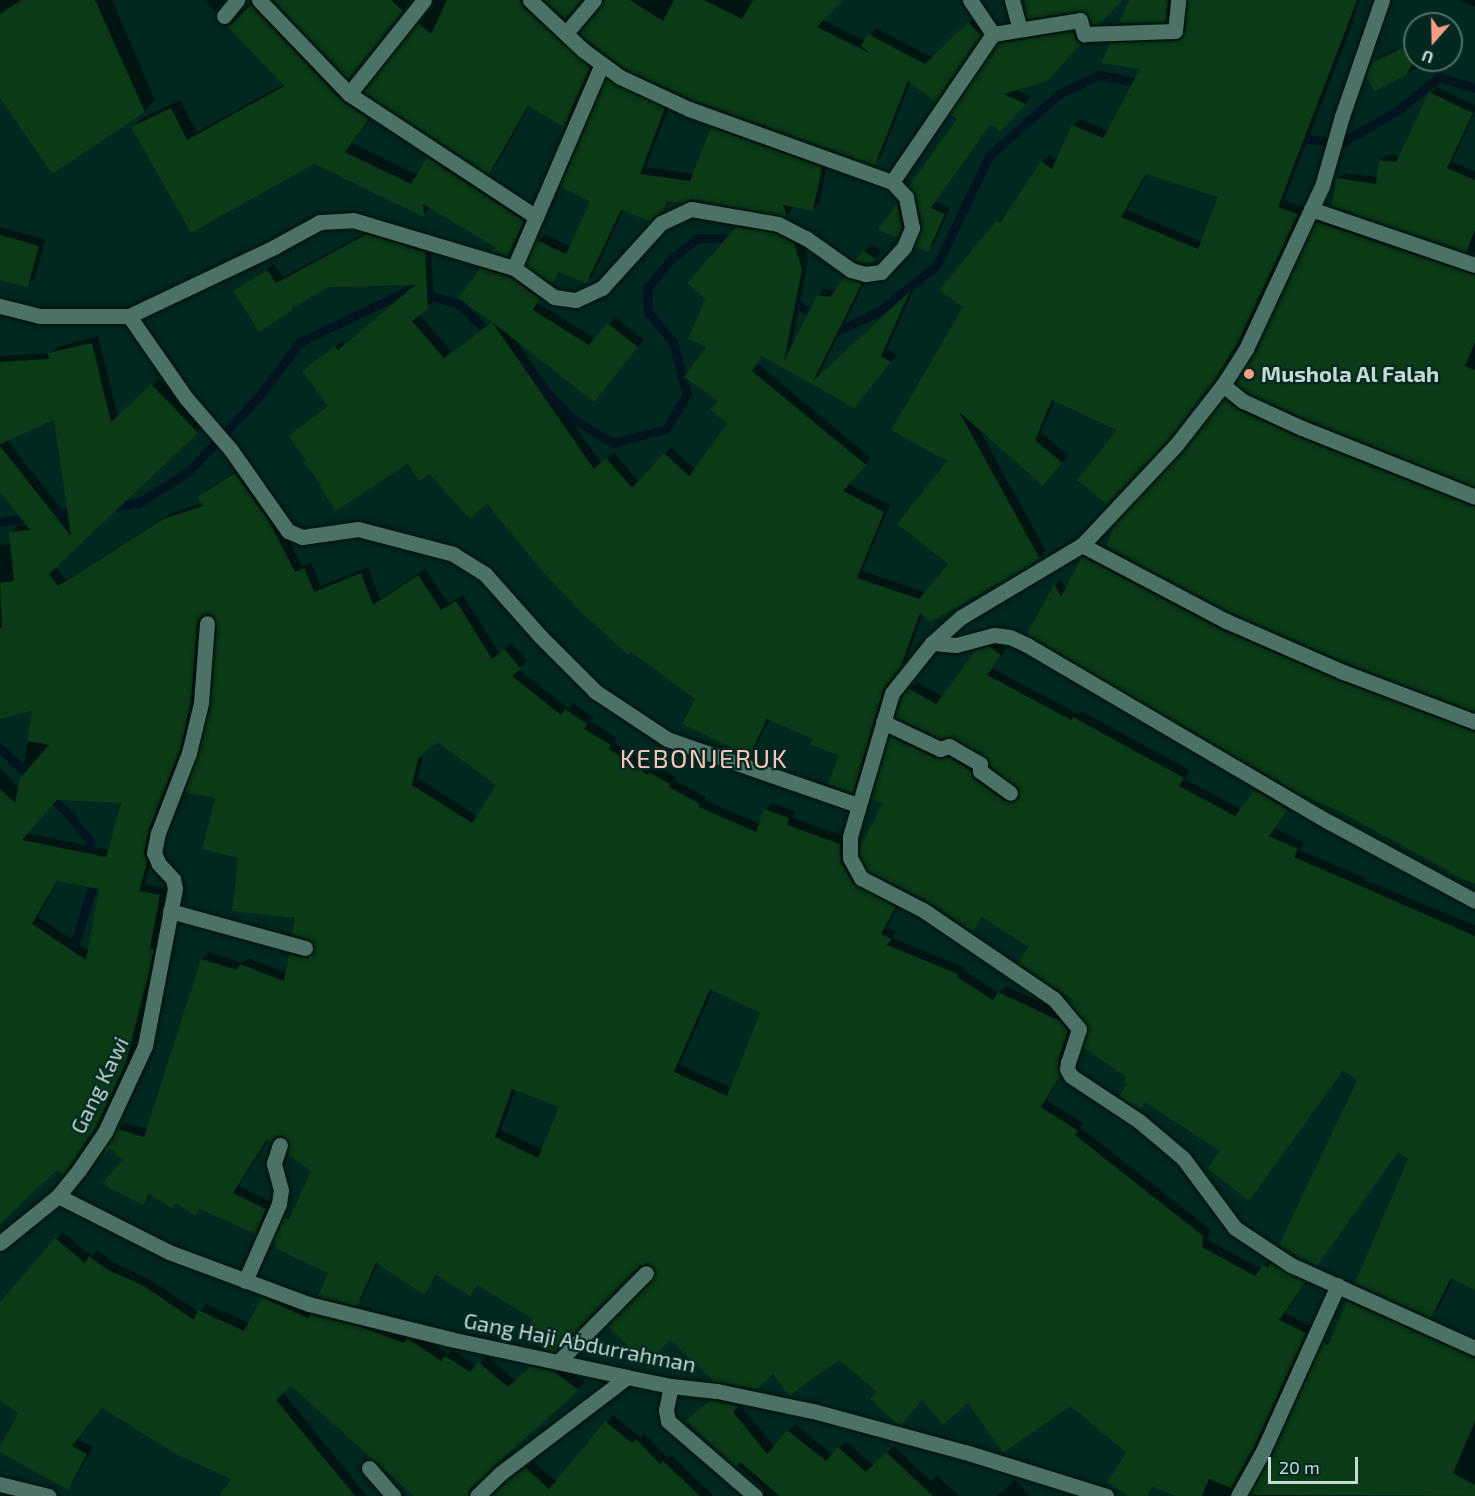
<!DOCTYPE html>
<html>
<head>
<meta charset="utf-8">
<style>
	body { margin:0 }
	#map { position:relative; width:1475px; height:1496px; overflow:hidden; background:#012820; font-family:"Exo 2",sans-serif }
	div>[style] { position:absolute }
	.shadow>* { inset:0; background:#0007 }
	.stream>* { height:9px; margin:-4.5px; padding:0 4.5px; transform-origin:4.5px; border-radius:4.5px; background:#02141d }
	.building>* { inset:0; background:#0a3a16 }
	.roads { filter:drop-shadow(0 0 2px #000f0a) drop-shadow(0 0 2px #000f0a) }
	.minor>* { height:15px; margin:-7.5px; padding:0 7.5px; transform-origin:7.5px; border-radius:7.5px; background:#4c7166 }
	.dots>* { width:16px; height:16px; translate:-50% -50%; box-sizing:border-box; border:3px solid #012820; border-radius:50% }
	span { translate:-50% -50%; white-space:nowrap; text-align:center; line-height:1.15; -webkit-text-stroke:4.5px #012820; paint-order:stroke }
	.poi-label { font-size:22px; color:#c6d9d3; font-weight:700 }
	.left { translate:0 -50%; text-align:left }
	.street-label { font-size:22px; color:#c6d9d3 }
	.quarter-label { font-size:26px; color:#f8c6b8; letter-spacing:1.5px }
	.north { position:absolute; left:1403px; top:12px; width:60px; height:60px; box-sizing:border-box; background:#012820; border:2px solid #506f68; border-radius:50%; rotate:200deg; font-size:16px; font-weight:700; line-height:24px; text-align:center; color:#c6d9d3 }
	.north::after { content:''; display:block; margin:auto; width:21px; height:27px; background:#f49e87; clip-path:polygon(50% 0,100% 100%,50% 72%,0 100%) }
	.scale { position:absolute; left:1268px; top:1457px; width:90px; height:27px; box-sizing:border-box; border:3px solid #c6d9d3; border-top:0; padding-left:8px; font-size:18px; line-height:21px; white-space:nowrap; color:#c6d9d3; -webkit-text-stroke:4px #012820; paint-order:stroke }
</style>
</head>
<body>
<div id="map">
	<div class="shadow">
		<i style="clip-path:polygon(0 0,112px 0,155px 100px,144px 111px,0 96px)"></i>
		<i style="clip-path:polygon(204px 0,225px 0,215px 11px)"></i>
		<i style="clip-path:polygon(273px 0,411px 0,348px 77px)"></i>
		<i style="clip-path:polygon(435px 0,530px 0,596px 60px,571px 118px,564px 125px,530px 105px,496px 166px,489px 172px,365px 91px,433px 7px)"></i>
		<i style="clip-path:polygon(604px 0,841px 0,823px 20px,866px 41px,876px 28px,933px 58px,976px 16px,987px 27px,935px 100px,911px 81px,881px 157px,874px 164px,603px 6px)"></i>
		<i style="clip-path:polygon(1131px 0,1174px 0,1172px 13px,1165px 20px)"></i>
		<i style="clip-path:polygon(evenodd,1189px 0,1360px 0,1352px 20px,1354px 21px,1284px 200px,1304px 207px,1244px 336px,1222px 371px,1175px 430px,1120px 429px,1055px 400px,1041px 432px,1068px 456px,1049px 477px,978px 427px,1046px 551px,1039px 557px,923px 613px,907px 658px,889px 682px,859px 784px,852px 791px,841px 754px,770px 719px,755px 748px,749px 755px,697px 699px,487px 501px,407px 462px,323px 484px,290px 436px,330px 405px,304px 371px,342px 341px,345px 344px,418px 283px,329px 286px,299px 302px,292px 309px,235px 292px,274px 264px,283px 277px,375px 228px,431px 245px,434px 301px,419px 314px,452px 352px,493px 321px,481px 269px,488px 262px,546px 292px,538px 303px,596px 339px,615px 317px,644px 340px,594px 400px,515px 339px,601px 463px,614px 452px,639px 482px,671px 447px,696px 470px,729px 424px,720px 401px,708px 346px,737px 228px,745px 221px,801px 236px,808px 261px,791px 348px,818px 296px,825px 289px,836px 290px,852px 271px,868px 276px,816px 380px,914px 289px,887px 349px,897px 355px,853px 406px,763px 355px,757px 363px,871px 458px,848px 484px,890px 505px,862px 571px,927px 593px,950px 564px,949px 461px,965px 306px,998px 221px,1005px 215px,1006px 216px,1042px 162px,1049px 155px,1058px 161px,1074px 126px,1080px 119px,1108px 131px,1143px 67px,1111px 44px,1118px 37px,1186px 34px,1189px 0,1148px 173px,1220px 196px,1202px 242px,1127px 210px,1148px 173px)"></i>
		<i style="clip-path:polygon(1458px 0,1475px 0,1475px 7px)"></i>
		<i style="clip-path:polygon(252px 2px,351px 92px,377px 110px,352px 143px,418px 175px,437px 149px,532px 211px,517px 245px,508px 254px,431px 207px,423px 215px,314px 162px,191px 231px,133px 127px,142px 118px,180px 100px,197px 132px,284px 84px,228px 25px)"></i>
		<i style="clip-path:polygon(1079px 25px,1087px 36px,1053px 73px,1014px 89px,1031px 97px,1000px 130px,992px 123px,936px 201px,950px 208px,934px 244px,927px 250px,917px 245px,959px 118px,1000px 44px,1007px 37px)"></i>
		<i style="clip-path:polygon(1451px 34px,1456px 45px,1451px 50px)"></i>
		<i style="clip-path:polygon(1415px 39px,1415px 40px,1378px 59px,1379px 57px)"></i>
		<i style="clip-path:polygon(1415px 43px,1415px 60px,1433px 60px,1375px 90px,1371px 65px)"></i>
		<i style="clip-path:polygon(614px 73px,671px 101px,646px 167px,694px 174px,713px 128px,719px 121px,828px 160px,820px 203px,813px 210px,792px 206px,793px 209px,786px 216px,692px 198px,670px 200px,662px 210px,624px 209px,593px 275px,586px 282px,561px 271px,551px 281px,538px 241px,545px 234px,571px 247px,592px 201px,607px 80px)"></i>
		<i style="clip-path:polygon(1437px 87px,1475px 105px,1475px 112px,1452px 162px,1475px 171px,1475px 253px,1334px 205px,1337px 179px,1344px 173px,1378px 177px,1381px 160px,1387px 154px,1401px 156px,1431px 93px)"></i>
		<i style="clip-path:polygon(904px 198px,908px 219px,897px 236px,880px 229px)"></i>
		<i style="clip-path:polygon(1324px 216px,1475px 267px,1475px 485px,1256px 354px,1317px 222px)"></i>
		<i style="clip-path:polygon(0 227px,45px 239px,35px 278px,27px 285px,0 278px)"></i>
		<i style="clip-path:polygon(871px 244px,881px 250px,879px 254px,872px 262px,858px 260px)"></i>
		<i style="clip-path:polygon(evenodd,98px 336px,118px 417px,159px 379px,203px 425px,55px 566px,66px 580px,171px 513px,203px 503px,199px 497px,206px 490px,243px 467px,277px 515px,302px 566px,311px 562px,321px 586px,368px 567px,380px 599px,425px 569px,449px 604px,463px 595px,500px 654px,512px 643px,527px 661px,518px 669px,568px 708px,573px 703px,593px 717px,590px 721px,617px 738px,614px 742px,655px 768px,657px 766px,676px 777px,674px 780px,706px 797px,705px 800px,760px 824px,765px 810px,772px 803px,795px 811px,793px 818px,847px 837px,860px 876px,902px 900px,887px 927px,896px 931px,893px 938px,964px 967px,963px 970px,999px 993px,1006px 986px,1067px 1014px,1074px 1024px,1066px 1068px,1047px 1100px,1083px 1123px,1080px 1127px,1210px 1229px,1208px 1240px,1262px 1269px,1271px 1259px,1312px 1275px,1285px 1313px,1311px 1326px,1261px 1438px,1236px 1483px,1236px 1493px,1240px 1496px,1180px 1496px,1154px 1486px,1147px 1496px,1131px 1496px,1128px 1452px,1072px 1404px,922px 1399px,879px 1391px,839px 1358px,773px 1372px,655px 1280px,657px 1271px,650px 1262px,638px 1265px,535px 1318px,478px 1284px,470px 1294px,438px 1274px,424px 1293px,378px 1263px,363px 1297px,356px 1304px,285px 1218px,294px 1212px,313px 1170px,283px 1134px,269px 1138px,239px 1186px,272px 1202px,262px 1225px,255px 1232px,201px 1208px,151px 1194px,143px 1203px,124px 1160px,118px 1130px,126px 1123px,148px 1129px,202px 959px,209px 952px,243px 963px,248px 958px,287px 973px,290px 954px,297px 947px,317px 952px,313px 940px,297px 917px,240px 857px,200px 756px,212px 704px,218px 624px,217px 617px,209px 612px,204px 613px,198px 693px,145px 884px,166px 888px,157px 941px,160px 942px,156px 963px,133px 1055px,103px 1119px,78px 1155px,70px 1166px,57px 1168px,0 1222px,0 768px,19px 789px,34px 709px,0 717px,0 545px,12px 544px,11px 532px,18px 525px,28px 525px,0 490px,0 356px,50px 353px,57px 347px,98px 336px,55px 418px,70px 520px,7px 440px,55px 418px,98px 336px,437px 740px,498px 785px,477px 816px,418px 778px,424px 751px,437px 740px,98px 336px,58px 798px,123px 802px,110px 850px,27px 833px,58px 798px,98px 336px,59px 880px,101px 888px,90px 951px,38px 917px,59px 880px,98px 336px,713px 989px,762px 1013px,732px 1088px,680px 1065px,713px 989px,98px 336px,516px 1089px,561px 1106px,543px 1150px,501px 1130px,516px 1089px)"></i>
		<i style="clip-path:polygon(1232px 393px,1475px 499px,1475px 710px,1184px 453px)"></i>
		<i style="clip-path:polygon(1090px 551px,1229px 624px,1475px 724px,1475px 884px,1301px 792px,1029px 634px,1055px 585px,1061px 580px,1067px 590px,1084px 557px)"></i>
		<i style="clip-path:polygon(997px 640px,1007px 648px,992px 668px,1079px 714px,1081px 711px,1190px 770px,1185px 779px,1242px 810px,1263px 784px,1294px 802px,1275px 829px,1304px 842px,1300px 850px,1366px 878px,1365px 880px,1475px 925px,1475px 1288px,1454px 1277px,1438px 1309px,1431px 1316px,1410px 1158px,1399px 1152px,1317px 1264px,1359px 1080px,1344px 1070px,1249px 1199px,1222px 1151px,1146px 1101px,1140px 1108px,1129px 1084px,1129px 1077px,1090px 1026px,1074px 999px,1030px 947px,984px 917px,973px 930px,885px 802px,891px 737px,898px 730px,955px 750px,1012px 795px,1020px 796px,1020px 788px,986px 754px,910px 689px,917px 682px,943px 697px,977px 651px,985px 643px)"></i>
		<i style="clip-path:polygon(63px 1232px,92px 1256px,98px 1250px,113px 1262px,151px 1280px,199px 1312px,206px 1304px,250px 1323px,263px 1298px,270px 1291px,416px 1332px,448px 1354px,453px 1350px,477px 1366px,487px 1356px,516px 1381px,539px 1360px,561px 1365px,585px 1382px,477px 1481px,474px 1490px,477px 1496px,416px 1496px,291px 1384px,283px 1392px,367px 1496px,233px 1496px,233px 1479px,103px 1407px,78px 1439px,93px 1447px,74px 1481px,67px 1488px,0 1451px,20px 1413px,0 1399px,0 1302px)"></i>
		<i style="clip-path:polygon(1355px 1295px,1475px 1348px,1475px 1496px,1251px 1496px,1273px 1456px,1324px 1343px,1333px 1337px,1348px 1302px)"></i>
		<i style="clip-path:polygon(719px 1394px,744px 1398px,739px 1404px,775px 1447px,795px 1424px,833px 1455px,846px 1441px,874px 1466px,894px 1446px,931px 1481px,937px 1475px,959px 1496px,765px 1496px,763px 1488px,688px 1420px)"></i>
		<i style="clip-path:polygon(613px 1415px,640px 1437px,644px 1433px,668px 1458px,671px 1455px,714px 1496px,493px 1496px,533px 1461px,557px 1482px)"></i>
		<i style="clip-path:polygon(1015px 1480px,1030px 1496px,997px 1496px)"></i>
	</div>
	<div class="stream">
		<i style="left:1293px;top:137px;width:48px;rotate:7.1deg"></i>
		<i style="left:1341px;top:143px;width:66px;rotate:-30.1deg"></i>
		<i style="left:1398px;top:110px;width:53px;rotate:-38.8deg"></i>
		<i style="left:1439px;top:77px;width:38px;rotate:17deg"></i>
		<i style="left:786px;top:295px;width:40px;rotate:37deg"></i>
		<i style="left:829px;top:327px;width:8px;rotate:40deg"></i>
		<i style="left:835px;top:332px;width:49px;rotate:-25.5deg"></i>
		<i style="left:879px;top:311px;width:74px;rotate:-38.4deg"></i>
		<i style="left:937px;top:265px;width:121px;rotate:-64.5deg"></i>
		<i style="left:989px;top:156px;width:94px;rotate:-41.5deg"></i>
		<i style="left:1059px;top:94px;width:44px;rotate:-25.4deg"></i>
		<i style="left:1099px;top:75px;width:48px;rotate:10.8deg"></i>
		<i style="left:519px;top:363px;width:78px;rotate:46deg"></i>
		<i style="left:573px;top:419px;width:47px;rotate:31deg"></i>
		<i style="left:613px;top:443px;width:55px;rotate:-14.8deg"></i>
		<i style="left:666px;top:429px;width:41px;rotate:-59deg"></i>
		<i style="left:687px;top:394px;width:54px;rotate:-105.1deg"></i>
		<i style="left:673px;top:342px;width:39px;rotate:-130deg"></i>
		<i style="left:648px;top:312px;width:24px;rotate:-92deg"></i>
		<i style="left:647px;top:288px;width:40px;rotate:-50deg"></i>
		<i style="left:673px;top:257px;width:31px;rotate:-37deg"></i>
		<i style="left:698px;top:238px;width:39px"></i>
		<i style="left:113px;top:506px;width:26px;rotate:-7deg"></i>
		<i style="left:139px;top:503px;width:59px;rotate:-32.6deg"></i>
		<i style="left:189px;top:471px;width:104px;rotate:-46.9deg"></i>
		<i style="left:260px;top:395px;width:66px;rotate:-53deg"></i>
		<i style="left:300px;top:342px;width:123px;rotate:-25.5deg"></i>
		<i style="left:411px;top:289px;width:52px;rotate:17.7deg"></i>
		<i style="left:461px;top:305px;width:45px;rotate:45.9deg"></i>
		<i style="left:0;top:522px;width:79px;rotate:-8.7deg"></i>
		<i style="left:0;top:748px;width:46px;rotate:44.1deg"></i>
		<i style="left:47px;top:793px;width:33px;rotate:45deg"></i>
		<i style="left:70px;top:816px;width:33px;rotate:52deg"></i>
		<i style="left:90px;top:842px;width:47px;rotate:87.6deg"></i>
		<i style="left:92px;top:889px;width:59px;rotate:107.8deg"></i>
		<i style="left:74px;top:945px;width:17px;rotate:123deg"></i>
	</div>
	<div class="building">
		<i style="clip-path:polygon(21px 0,95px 0,145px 112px,52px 174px,0 98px,0 14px)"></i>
		<i style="clip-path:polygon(273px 0,391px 0,403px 11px,348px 79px)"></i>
		<i style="clip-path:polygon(447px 0,520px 0,523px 7px,590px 67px,564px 127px,528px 106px,489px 174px,363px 92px,418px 23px,431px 34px)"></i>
		<i style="clip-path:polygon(544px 0,581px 0,565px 19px)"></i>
		<i style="clip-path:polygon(604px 0,630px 0,663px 21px,674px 0,704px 0,742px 19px,753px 0,843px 0,817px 27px,870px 53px,861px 46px,868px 34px,925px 64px,968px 22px,981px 35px,935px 102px,908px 81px,875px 165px,693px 100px,625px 69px,579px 33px,601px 6px)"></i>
		<i style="clip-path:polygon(1024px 0,1122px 0,1100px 24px,1091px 24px,1087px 14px,1083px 11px,1027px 19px)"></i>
		<i style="clip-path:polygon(1129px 0,1168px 0,1166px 22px,1119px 23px)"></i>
		<i style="clip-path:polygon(evenodd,1188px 0,1357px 0,1278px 207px,1298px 214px,1237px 344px,1215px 379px,1169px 439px,1107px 504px,1077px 480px,1117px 430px,1052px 400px,1035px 440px,1062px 463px,1043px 486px,959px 412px,1040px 559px,931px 622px,920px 613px,901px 666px,883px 690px,853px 793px,828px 784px,839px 755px,810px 745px,812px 739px,767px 719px,749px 756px,682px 724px,695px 699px,631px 652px,628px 655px,581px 612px,548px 578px,487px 504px,470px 519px,429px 474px,420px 481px,407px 464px,336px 511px,319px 486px,321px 484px,303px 462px,306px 460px,288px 436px,328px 406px,302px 371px,335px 346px,338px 350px,415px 285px,329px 287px,292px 308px,293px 310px,259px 332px,233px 291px,267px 270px,276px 283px,367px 234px,425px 252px,428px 309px,412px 321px,444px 358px,492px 322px,458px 298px,480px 268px,510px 277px,540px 299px,533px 310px,589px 345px,607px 323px,638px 347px,594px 402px,492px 322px,594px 469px,606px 458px,632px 488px,664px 453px,689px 476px,727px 424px,710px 409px,718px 401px,684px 377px,706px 347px,688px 339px,705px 299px,687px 283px,736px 227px,775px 233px,794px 243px,802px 269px,784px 361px,817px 295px,830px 297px,844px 277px,862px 283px,813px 381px,910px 291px,881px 356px,891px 362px,854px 408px,762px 356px,752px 371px,866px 465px,843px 491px,884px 512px,857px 578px,919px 599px,948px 564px,897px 524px,947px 461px,891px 430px,963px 307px,939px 290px,997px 220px,1000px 223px,1041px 161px,1052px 169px,1072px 125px,1103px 138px,1140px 69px,1101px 63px,1110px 43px,1179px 40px,1185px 32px,1188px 0,1146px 174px,1218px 197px,1198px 249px,1121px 217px,1146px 174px)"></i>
		<i style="clip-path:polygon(251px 5px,342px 101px,369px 119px,345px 152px,411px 184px,427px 157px,524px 221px,508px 256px,492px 251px,495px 247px,423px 204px,424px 217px,314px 164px,191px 233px,131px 127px,171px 108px,187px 140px,284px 86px,228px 27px)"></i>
		<i style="clip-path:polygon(1073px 31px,1076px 40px,1082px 43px,1047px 81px,1004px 94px,1026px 104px,1000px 132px,991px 124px,931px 208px,945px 214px,928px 252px,915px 246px,922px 226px,916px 195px,909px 186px,957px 119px,950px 114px,999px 43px)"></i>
		<i style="clip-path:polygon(1415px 42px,1415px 60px,1406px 75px,1374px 92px,1366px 76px,1370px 64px)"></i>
		<i style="clip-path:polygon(606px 79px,665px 108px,640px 174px,690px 181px,711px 127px,822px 167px,813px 211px,783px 205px,787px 217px,692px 199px,681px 203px,667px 201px,663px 211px,650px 221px,621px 210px,586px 284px,559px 272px,552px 283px,526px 265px,536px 240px,566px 254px,590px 202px,560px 186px)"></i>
		<i style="clip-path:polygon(1429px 92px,1473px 113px,1447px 168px,1475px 180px,1475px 230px,1466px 252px,1332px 206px,1336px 178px,1376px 184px,1379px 160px,1396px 162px)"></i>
		<i style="clip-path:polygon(897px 203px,902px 227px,897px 238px,878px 229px)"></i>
		<i style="clip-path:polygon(1316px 222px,1475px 275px,1475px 342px,1465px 366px,1475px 370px,1475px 487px,1306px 419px,1248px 393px,1236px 383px,1255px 353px)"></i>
		<i style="clip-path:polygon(0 235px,39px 246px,28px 287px,0 280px)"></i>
		<i style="clip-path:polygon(863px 251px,875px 258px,872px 263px,855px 261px)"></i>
		<i style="clip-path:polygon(evenodd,92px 343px,111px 422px,151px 384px,198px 433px,49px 574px,58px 586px,163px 519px,203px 506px,197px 497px,235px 473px,270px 523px,295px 572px,304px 568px,314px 592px,361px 573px,373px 605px,418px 575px,441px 610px,456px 601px,492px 659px,504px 649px,521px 669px,512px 676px,561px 715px,565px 709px,587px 724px,584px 729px,611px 745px,609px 749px,648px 775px,649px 772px,670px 784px,669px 787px,700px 804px,699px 807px,756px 832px,764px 809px,789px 818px,787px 825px,840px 844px,841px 862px,853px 883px,896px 907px,881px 934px,891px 939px,887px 945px,958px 974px,957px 977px,993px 1000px,998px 992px,1060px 1021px,1068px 1031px,1058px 1060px,1060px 1076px,1041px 1107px,1078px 1131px,1075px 1135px,1203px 1236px,1202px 1247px,1255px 1276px,1263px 1265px,1268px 1268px,1270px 1263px,1306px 1282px,1279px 1320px,1306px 1333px,1254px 1447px,1231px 1488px,1209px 1479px,1202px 1496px,1176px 1496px,1153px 1487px,1147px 1496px,1128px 1496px,1107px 1482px,1126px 1453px,1071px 1406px,1003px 1453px,968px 1403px,943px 1425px,922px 1400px,901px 1425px,897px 1424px,870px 1399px,877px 1392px,839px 1360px,789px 1396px,773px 1374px,757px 1389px,714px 1381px,670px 1340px,646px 1365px,608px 1326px,653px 1279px,655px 1270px,648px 1263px,639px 1266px,555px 1352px,546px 1350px,523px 1332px,533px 1319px,477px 1285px,470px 1296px,436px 1275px,424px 1295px,376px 1263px,357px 1306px,318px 1296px,328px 1273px,275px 1248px,277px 1244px,273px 1242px,284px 1217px,289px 1219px,311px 1171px,287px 1154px,289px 1142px,283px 1136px,274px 1137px,271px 1142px,267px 1139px,233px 1193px,266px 1209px,255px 1234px,200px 1209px,195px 1216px,176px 1203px,172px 1208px,149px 1194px,143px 1205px,102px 1184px,122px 1160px,111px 1149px,98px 1160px,117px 1129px,144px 1137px,201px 959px,237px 970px,240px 964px,284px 981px,289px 954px,307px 958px,314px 950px,311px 941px,292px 934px,295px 918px,232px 911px,238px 858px,202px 849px,215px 798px,185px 792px,198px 755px,211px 704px,217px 624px,215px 618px,208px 613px,202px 615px,197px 622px,191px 701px,180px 750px,149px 829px,144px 851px,147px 862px,139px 891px,160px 895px,150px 948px,154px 949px,149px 972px,126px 1063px,96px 1127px,71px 1164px,63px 1175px,57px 1170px,0 1224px,0 789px,15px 803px,20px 778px,49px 745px,27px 741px,32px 711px,0 719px,0 628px,2px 628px,0 583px,14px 581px,9px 532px,30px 530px,0 492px,0 446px,71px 536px,54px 420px,0 444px,0 362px,49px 359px,48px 353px,92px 343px,437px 742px,496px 785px,472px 823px,412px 785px,418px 759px,437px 742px,92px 343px,57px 800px,121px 803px,106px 857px,22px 840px,57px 800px,92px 343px,57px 881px,99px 889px,86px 960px,32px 924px,57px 881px,92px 343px,710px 989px,760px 1013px,727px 1096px,674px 1072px,710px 989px,92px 343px,512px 1089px,559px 1107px,538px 1158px,495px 1137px,512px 1089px)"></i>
		<i style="clip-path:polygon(1225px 399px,1239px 410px,1298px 437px,1475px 507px,1475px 712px,1347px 663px,1230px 612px,1106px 546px,1115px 524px,1183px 452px)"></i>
		<i style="clip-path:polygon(1082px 556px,1222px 630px,1340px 681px,1475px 732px,1475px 884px,1448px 873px,1449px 871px,1340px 812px,1300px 794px,1027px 634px,1054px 584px,1061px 597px)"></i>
		<i style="clip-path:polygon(989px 646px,1001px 655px,987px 675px,1071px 720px,1073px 717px,1184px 778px,1179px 786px,1235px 816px,1255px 790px,1288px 810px,1269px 836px,1298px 849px,1294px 857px,1475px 936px,1475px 1290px,1451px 1278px,1431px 1318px,1355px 1283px,1408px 1159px,1398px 1153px,1317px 1266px,1279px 1245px,1357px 1080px,1343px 1071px,1249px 1201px,1207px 1168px,1220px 1151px,1145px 1102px,1140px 1110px,1119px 1096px,1127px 1084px,1123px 1082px,1127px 1078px,1083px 1047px,1088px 1027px,1070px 1003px,1072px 999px,1018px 963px,1028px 947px,982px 917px,973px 932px,928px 901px,868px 871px,860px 855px,860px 847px,883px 803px,871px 799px,890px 736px,936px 758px,948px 757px,970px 770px,974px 779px,1005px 801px,1013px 802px,1018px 798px,1019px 789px,990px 766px,985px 756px,953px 737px,941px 739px,895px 717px,901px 698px,908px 688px,936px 704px,976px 650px)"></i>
		<i style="clip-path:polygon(55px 1238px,85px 1263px,89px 1256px,106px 1269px,144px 1286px,194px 1320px,198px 1310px,244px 1331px,262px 1297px,308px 1318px,310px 1314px,361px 1327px,404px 1343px,407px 1338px,441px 1361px,445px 1356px,470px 1372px,478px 1362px,508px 1387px,531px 1366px,553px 1371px,579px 1390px,494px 1466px,470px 1489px,468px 1496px,414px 1496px,291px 1386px,276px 1400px,355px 1496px,219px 1496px,231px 1479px,174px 1453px,102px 1408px,72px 1446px,87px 1454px,68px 1490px,0 1452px,0 1447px,18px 1413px,0 1401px,0 1302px)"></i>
		<i style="clip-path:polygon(1347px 1301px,1475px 1358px,1475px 1421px,1453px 1473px,1475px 1485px,1475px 1496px,1250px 1495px,1272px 1455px,1323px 1342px,1328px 1345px)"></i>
		<i style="clip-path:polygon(711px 1400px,739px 1406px,733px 1412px,767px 1454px,787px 1430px,826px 1461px,838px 1447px,866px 1472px,886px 1452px,933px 1496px,780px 1496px,740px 1462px,736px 1467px,686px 1420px)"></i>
		<i style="clip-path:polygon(605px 1421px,632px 1443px,636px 1439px,660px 1464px,663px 1461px,700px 1496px,491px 1496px,525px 1467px,549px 1489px)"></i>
	</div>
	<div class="roads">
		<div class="minor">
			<i style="left:259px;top:0;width:130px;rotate:46.2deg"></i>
			<i style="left:349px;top:94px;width:224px;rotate:33.3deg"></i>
			<i style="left:970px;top:0;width:41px;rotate:55.9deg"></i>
			<i style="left:1012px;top:0;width:30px;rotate:75deg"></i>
			<i style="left:1382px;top:0;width:123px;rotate:109deg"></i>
			<i style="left:1342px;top:116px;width:73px;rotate:105.9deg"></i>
			<i style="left:1322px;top:186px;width:180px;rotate:115deg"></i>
			<i style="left:1246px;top:349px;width:43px;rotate:122.6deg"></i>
			<i style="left:1223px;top:385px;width:76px;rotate:128.1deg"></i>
			<i style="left:1176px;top:445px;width:137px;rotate:133.2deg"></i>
			<i style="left:1082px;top:545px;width:141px;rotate:149.2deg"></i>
			<i style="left:961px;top:617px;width:39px;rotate:138deg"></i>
			<i style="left:932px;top:643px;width:64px;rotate:128.7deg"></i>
			<i style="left:892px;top:693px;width:150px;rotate:106.3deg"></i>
			<i style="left:850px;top:837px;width:21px;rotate:90deg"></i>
			<i style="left:850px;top:858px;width:23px;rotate:61deg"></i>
			<i style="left:861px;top:878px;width:70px;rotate:27.3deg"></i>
			<i style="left:923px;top:910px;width:158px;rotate:34.2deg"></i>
			<i style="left:1054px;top:999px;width:39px;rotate:50deg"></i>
			<i style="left:1079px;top:1029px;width:35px;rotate:108deg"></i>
			<i style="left:1068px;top:1062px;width:7px;rotate:98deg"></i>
			<i style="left:1067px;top:1069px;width:8px;rotate:60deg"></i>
			<i style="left:1071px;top:1076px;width:82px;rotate:33.5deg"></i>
			<i style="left:1139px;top:1121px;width:57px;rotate:40.1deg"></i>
			<i style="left:1183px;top:1158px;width:87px;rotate:53.4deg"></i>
			<i style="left:1235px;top:1228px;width:67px;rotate:33.5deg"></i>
			<i style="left:1291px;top:1265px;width:202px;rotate:24.3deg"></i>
			<i style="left:224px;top:16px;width:21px;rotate:-51deg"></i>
			<i style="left:566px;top:33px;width:43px;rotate:-49.7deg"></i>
			<i style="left:349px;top:94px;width:120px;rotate:-51.4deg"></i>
			<i style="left:892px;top:182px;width:179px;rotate:-55.7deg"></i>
			<i style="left:993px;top:34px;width:88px;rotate:-9.1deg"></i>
			<i style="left:1080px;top:20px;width:15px;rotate:74deg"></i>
			<i style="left:1084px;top:34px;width:91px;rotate:-1.9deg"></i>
			<i style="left:1175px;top:31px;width:31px;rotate:-84deg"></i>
			<i style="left:1311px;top:209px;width:173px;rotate:18.9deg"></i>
			<i style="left:514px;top:268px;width:222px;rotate:-66.7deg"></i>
			<i style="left:0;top:306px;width:41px;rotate:14deg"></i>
			<i style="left:40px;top:316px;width:89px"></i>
			<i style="left:129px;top:316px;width:161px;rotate:-25.4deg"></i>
			<i style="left:274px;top:247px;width:52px;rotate:-28.5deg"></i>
			<i style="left:320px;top:222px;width:33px;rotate:-3deg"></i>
			<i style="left:353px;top:220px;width:168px;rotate:16.6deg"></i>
			<i style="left:514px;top:268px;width:49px;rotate:35.9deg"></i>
			<i style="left:554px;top:297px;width:22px;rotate:8deg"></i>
			<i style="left:576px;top:300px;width:29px;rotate:-25deg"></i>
			<i style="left:602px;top:288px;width:88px;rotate:-47.8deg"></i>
			<i style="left:661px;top:223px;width:33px;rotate:-25deg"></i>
			<i style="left:691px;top:209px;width:88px;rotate:9.8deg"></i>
			<i style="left:778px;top:224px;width:31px;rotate:27deg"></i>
			<i style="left:806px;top:238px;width:55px;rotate:35.4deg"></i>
			<i style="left:851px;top:270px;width:15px;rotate:16deg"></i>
			<i style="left:865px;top:274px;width:16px;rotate:-7deg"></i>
			<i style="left:881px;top:272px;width:34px;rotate:-47deg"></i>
			<i style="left:904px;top:247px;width:21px;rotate:-67deg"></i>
			<i style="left:912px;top:228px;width:32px;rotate:-101deg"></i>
			<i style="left:906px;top:197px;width:21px;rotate:-133deg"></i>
			<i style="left:892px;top:182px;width:216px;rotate:-160.2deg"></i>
			<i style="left:689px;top:109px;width:76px;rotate:-155.1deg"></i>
			<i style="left:620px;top:77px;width:46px;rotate:-143.9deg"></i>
			<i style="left:583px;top:50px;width:73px;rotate:-136.7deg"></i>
			<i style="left:129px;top:316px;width:100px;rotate:55.2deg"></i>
			<i style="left:186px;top:398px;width:69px;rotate:49.1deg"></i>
			<i style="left:231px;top:450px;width:99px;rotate:54.9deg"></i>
			<i style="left:288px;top:531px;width:15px;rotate:23deg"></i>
			<i style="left:302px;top:537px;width:57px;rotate:-8.1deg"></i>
			<i style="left:358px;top:529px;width:98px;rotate:14.7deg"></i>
			<i style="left:453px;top:554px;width:38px;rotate:32deg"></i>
			<i style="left:485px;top:574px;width:83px;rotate:48.4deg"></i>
			<i style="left:540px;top:636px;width:79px;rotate:45deg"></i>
			<i style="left:596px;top:692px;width:85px;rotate:33.5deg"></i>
			<i style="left:667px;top:739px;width:202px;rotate:19.1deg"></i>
			<i style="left:1223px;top:385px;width:26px;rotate:39deg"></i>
			<i style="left:1243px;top:401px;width:65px;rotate:24.6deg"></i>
			<i style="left:1302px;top:428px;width:186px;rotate:21.7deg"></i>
			<i style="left:1082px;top:545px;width:163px;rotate:27.8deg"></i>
			<i style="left:1226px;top:621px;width:128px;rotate:23.6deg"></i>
			<i style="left:1343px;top:672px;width:141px;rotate:20.7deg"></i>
			<i style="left:932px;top:643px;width:24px;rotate:5deg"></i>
			<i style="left:956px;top:645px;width:39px;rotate:-15deg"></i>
			<i style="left:994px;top:635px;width:16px;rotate:7deg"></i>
			<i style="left:1010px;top:637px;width:19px;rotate:25deg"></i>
			<i style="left:1027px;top:645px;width:350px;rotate:30.4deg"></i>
			<i style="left:1329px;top:822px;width:166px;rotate:28.4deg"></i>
			<i style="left:883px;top:722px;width:63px;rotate:25.3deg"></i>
			<i style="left:940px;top:749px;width:9px;rotate:-18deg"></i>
			<i style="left:949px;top:746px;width:36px;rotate:30deg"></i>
			<i style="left:980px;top:764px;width:7px;rotate:90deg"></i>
			<i style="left:980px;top:771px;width:37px;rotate:36deg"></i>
			<i style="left:170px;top:911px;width:140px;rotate:15.3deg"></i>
			<i style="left:58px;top:1196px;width:124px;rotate:26.8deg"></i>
			<i style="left:169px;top:1252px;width:149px;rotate:20.4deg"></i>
			<i style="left:309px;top:1304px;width:145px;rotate:13.9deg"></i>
			<i style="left:450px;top:1339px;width:181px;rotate:12.1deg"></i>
			<i style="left:627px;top:1377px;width:45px;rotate:11.6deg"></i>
			<i style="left:671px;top:1386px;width:46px;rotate:6.2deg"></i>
			<i style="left:717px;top:1391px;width:98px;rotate:11.8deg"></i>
			<i style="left:813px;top:1411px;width:157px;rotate:15.1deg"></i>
			<i style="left:965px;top:1452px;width:148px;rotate:17.3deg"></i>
			<i style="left:0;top:1243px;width:75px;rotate:-39deg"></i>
			<i style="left:58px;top:1196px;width:33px;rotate:-51deg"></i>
			<i style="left:79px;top:1170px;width:46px;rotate:-55.6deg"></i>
			<i style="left:105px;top:1132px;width:95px;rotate:-65.1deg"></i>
			<i style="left:145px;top:1046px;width:160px;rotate:-79.2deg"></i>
			<i style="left:175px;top:889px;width:10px;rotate:-101deg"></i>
			<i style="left:173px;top:879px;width:21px;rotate:-133deg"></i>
			<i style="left:159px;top:864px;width:12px;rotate:-114deg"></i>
			<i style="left:154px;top:853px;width:20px;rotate:-79deg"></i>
			<i style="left:158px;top:833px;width:86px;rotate:-68.8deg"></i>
			<i style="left:189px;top:753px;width:51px;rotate:-76.5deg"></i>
			<i style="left:201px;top:703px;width:80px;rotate:-85.7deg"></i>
			<i style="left:245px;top:1281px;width:84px;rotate:-66.2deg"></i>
			<i style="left:279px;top:1204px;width:14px;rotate:-82deg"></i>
			<i style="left:281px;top:1190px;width:28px;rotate:-105deg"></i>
			<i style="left:274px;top:1163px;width:19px;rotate:-72deg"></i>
			<i style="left:558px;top:1362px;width:125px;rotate:-45.3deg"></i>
			<i style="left:671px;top:1386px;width:25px;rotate:102deg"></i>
			<i style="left:666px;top:1410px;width:11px;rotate:80deg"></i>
			<i style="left:668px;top:1421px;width:115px;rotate:40.8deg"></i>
			<i style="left:369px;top:1468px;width:37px;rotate:49deg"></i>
			<i style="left:0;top:1484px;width:50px;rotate:13.8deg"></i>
			<i style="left:477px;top:1496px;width:33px;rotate:-44deg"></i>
			<i style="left:501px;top:1473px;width:158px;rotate:-37.3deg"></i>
			<i style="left:1238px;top:1496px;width:51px;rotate:-60.9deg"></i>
			<i style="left:1263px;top:1451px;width:182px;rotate:-65.7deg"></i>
		</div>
	</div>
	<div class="dots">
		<i style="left:1249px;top:374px;background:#f49e87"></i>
	</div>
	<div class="poi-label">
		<span class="left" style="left:1261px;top:374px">Mushola Al Falah</span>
	</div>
	<div class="street-label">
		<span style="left:99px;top:1085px;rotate:-64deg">Gang Kawi</span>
		<span style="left:580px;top:1342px;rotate:11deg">Gang Haji Abdurrahman</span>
	</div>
	<div class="quarter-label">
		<span style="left:704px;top:758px">KEBONJERUK</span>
	</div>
	<div class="north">U</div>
	<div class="scale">20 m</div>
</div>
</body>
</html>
